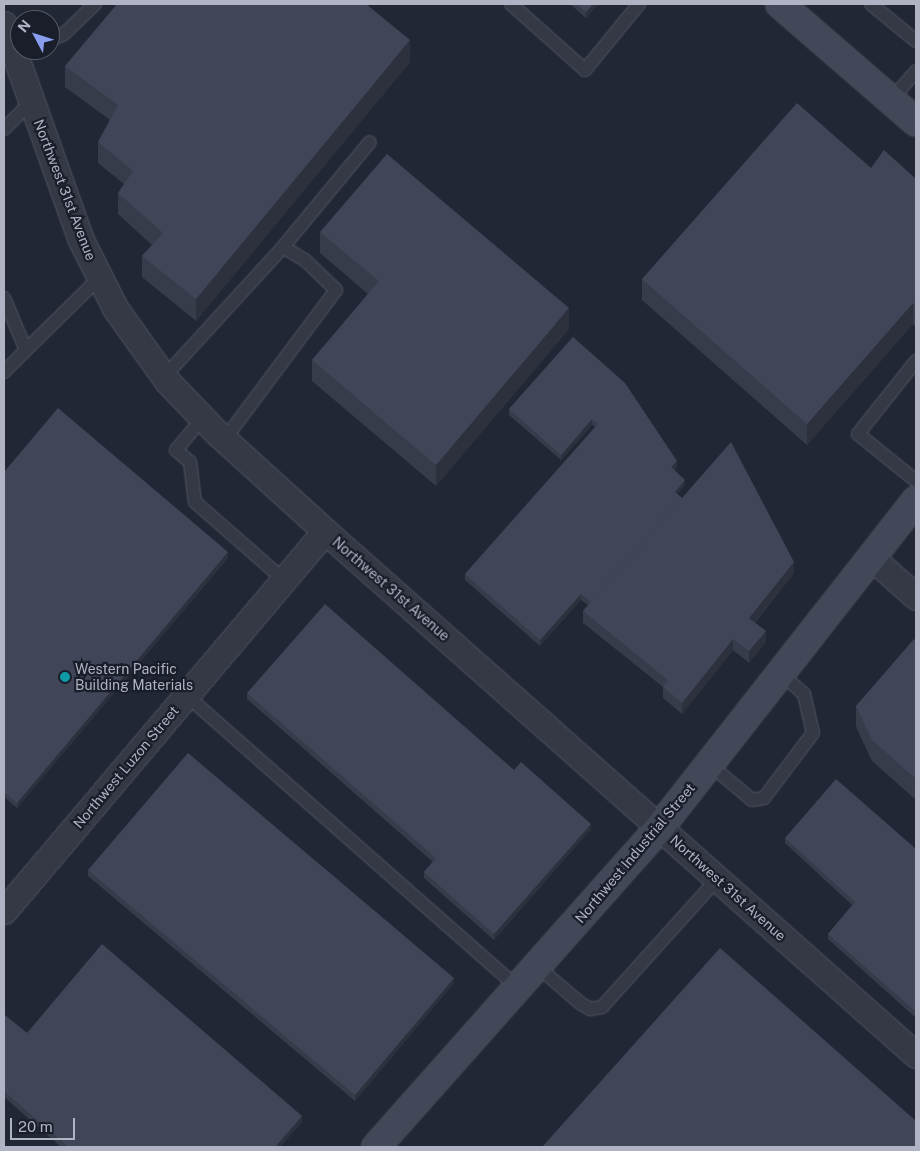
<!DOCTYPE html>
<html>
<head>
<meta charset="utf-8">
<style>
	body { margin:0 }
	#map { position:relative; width:920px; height:1151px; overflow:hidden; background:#222736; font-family:"Public Sans",sans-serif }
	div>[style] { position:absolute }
	.roads { filter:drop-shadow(0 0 1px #525664) drop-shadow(0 0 1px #525664) }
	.lane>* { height:12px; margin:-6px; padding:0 6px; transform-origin:6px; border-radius:6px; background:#353946 }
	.street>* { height:25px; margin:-12.5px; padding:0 12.5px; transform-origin:12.5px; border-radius:12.5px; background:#353946 }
	.secondary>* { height:28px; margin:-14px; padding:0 14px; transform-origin:14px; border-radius:14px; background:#434859 }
	.wall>* { inset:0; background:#373c4b }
	.shaded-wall>* { inset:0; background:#2d313d }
	.building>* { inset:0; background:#404657 }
	.dots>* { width:14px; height:14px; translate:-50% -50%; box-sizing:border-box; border:2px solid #1a1e2b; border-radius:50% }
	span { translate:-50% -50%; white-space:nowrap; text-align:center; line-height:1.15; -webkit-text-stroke:4.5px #1a1e2b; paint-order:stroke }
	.street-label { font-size:14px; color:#afb3c3 }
	.poi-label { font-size:14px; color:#afb3c3 }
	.left { translate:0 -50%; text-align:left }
	.frame { position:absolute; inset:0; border:5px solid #afb3c3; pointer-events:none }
	.north { position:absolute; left:10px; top:10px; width:50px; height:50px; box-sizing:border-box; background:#1a1e2b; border:1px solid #565a68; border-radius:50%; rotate:310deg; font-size:14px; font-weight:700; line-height:20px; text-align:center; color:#afb3c3 }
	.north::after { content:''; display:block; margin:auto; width:18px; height:22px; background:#899eef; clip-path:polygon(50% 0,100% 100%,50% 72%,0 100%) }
	.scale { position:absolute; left:10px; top:1118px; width:65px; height:22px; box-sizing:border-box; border:2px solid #afb3c3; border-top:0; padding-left:6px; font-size:15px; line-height:18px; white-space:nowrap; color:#afb3c3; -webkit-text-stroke:4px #1a1e2b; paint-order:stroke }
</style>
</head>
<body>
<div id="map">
	<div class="roads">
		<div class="lane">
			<i style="left:511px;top:4px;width:99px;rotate:41.7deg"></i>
			<i style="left:585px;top:70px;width:85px;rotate:-50.7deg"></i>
			<i style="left:871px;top:4px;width:58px;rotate:39.4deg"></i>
			<i style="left:50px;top:40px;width:15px;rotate:-23deg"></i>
			<i style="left:64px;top:34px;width:43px;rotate:-44.1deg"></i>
			<i style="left:891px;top:100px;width:38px;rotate:-49deg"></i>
			<i style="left:4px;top:129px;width:40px;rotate:-45deg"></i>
			<i style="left:283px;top:247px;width:136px;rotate:-50.4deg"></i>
			<i style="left:4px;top:298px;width:56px;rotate:67.1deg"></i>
			<i style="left:26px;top:350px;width:31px;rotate:135deg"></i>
			<i style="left:26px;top:350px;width:103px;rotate:-44.6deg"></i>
			<i style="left:916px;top:361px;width:93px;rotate:128.5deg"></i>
			<i style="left:858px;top:434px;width:75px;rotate:39deg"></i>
			<i style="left:164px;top:377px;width:176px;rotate:-47.5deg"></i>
			<i style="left:283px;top:247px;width:26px;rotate:31deg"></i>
			<i style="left:305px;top:260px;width:43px;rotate:44.1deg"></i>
			<i style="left:336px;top:290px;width:187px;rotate:126.7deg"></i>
			<i style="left:202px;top:419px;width:40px;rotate:130deg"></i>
			<i style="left:176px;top:450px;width:18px;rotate:41deg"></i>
			<i style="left:190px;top:462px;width:40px;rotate:82.9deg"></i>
			<i style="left:195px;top:502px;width:118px;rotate:41.2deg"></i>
			<i style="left:186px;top:695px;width:443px;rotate:41.4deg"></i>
			<i style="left:709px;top:764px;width:56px;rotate:39.9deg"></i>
			<i style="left:752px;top:800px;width:12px;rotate:-9deg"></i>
			<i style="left:764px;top:798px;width:81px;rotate:-53deg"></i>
			<i style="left:813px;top:733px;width:40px;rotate:-103deg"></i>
			<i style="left:804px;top:694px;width:32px;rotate:-139deg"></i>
			<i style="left:537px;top:966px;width:57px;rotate:40.7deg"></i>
			<i style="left:580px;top:1003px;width:12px;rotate:31deg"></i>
			<i style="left:590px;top:1009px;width:12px;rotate:-9deg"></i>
			<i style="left:602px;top:1007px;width:173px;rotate:-48deg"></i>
		</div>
		<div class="street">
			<i style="left:4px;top:24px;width:229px;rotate:70.4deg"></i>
			<i style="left:81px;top:240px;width:76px;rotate:63.4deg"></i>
			<i style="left:115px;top:308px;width:90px;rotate:54.5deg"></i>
			<i style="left:167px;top:381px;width:72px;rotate:46.1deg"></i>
			<i style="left:217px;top:433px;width:146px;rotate:42.2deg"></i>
			<i style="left:325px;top:531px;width:790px;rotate:41.56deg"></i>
			<i style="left:871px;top:557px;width:60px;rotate:41.6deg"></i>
			<i style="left:4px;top:911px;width:497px;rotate:-49.8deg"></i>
		</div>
		<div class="secondary">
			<i style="left:780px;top:4px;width:180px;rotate:40.9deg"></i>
			<i style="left:376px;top:1147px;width:428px;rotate:-48.4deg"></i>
			<i style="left:660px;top:827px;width:415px;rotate:-51.9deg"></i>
		</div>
	</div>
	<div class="wall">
		<i style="clip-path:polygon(570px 4px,598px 4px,586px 18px)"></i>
		<i style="clip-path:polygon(410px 62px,196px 321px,142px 277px,142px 256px,152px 245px,118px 214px,118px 193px,124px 184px,98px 163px,98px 142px,110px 120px,65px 87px,65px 66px)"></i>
		<i style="clip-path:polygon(871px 168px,916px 179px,916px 327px,913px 324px,807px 445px,642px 300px,642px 279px)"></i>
		<i style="clip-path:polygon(320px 232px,569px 329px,436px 486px,312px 381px,312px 360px,368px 294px,320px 253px)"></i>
		<i style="clip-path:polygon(573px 337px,677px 467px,674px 470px,685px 485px,677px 494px,682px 498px,794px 573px,755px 623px,766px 642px,749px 663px,733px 650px,682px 714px,663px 698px,663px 687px,583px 623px,583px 611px,588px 605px,581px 600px,540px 646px,465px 580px,465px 574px,595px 427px,592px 425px,561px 460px,509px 415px,509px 409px)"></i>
		<i style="clip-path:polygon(4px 472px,228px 558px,17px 808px,4px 797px)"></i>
		<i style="clip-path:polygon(916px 641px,916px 800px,872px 761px,856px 727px,856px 706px)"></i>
		<i style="clip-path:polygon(247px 693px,514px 770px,591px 829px,494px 940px,424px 878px,424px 872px,433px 862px,247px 699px)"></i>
		<i style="clip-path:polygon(785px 838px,916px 849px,916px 1018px,828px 939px,828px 934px,852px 905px,785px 843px)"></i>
		<i style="clip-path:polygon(88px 870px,454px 983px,355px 1101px,88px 876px)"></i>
		<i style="clip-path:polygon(4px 1017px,27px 1033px,302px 1122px,280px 1147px,61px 1147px,4px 1097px)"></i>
	</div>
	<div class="shaded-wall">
		<i style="clip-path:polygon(593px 4px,598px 4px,586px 18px,586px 12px)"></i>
		<i style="clip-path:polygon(410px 40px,410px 62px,196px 321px,196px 299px)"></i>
		<i style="clip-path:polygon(913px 303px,913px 324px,807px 445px,807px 424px)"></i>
		<i style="clip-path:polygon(569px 308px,569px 329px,436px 486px,436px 465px)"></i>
		<i style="clip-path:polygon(592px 419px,592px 425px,561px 460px,561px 455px)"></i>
		<i style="clip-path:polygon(677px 461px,677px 467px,671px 473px,671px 467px)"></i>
		<i style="clip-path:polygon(685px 480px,685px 485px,675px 497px,675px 492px)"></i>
		<i style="clip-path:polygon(228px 552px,228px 558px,17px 808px,17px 803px)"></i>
		<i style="clip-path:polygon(794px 562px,794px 573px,749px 629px,749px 618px)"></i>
		<i style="clip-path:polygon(581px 594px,581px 600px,540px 646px,540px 640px)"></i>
		<i style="clip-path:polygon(766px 631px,766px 642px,749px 663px,749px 651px)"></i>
		<i style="clip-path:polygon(733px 639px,733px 650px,682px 714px,682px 703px)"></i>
		<i style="clip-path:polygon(591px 824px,591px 829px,494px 940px,494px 934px)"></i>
		<i style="clip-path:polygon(454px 978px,454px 983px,355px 1101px,355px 1095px)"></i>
		<i style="clip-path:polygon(302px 1116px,302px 1122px,280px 1147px,275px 1147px)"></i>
	</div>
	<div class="building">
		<i style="clip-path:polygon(117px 4px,366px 4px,410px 40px,196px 299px,142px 256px,163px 233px,118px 193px,133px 171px,98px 142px,118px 105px,65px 66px)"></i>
		<i style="clip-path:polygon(577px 4px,593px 4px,586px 12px)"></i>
		<i style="clip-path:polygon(797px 103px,871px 168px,884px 150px,916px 179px,916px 306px,913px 303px,807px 424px,642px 279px)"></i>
		<i style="clip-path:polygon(387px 154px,569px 308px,436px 465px,312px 360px,379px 281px,320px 232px)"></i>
		<i style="clip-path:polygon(573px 337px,625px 383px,677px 461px,671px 467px,685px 480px,675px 492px,682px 498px,591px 602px,581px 594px,540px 640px,465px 574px,598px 424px,592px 419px,561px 455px,509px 409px)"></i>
		<i style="clip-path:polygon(58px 408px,228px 552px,17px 803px,4px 792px,4px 472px)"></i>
		<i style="clip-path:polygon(731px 442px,794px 562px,749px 618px,766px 631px,749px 651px,733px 639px,682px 703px,663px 687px,668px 680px,583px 611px)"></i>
		<i style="clip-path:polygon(325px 604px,514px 770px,521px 762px,591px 824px,494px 934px,424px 872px,436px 858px,247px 693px)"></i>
		<i style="clip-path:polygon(914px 639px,916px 641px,916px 779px,872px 740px,856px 706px)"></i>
		<i style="clip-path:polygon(188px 753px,454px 978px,355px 1095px,88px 870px)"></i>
		<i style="clip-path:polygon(836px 779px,916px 849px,916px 1012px,828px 934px,855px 902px,785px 838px)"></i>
		<i style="clip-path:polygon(102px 944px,302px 1116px,275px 1147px,68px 1147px,4px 1091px,4px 1017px,5px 1015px,27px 1033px)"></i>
		<i style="clip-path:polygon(720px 948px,916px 1121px,916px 1147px,545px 1147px,543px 1146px)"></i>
	</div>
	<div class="dots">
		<i style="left:65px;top:677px;background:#0f9aa8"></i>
	</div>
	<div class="street-label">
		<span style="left:65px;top:190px;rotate:69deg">Northwest 31st Avenue</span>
		<span style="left:391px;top:589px;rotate:41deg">Northwest 31st Avenue</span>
		<span style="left:126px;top:767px;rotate:-50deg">Northwest Luzon Street</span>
		<span style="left:635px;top:853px;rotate:-50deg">Northwest Industrial Street</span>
		<span style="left:728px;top:888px;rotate:42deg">Northwest 31st Avenue</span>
	</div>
	<div class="poi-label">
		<span class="left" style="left:75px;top:677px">Western Pacific<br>Building Materials</span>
	</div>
	<div class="frame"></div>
	<div class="north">N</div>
	<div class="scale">20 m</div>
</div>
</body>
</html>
